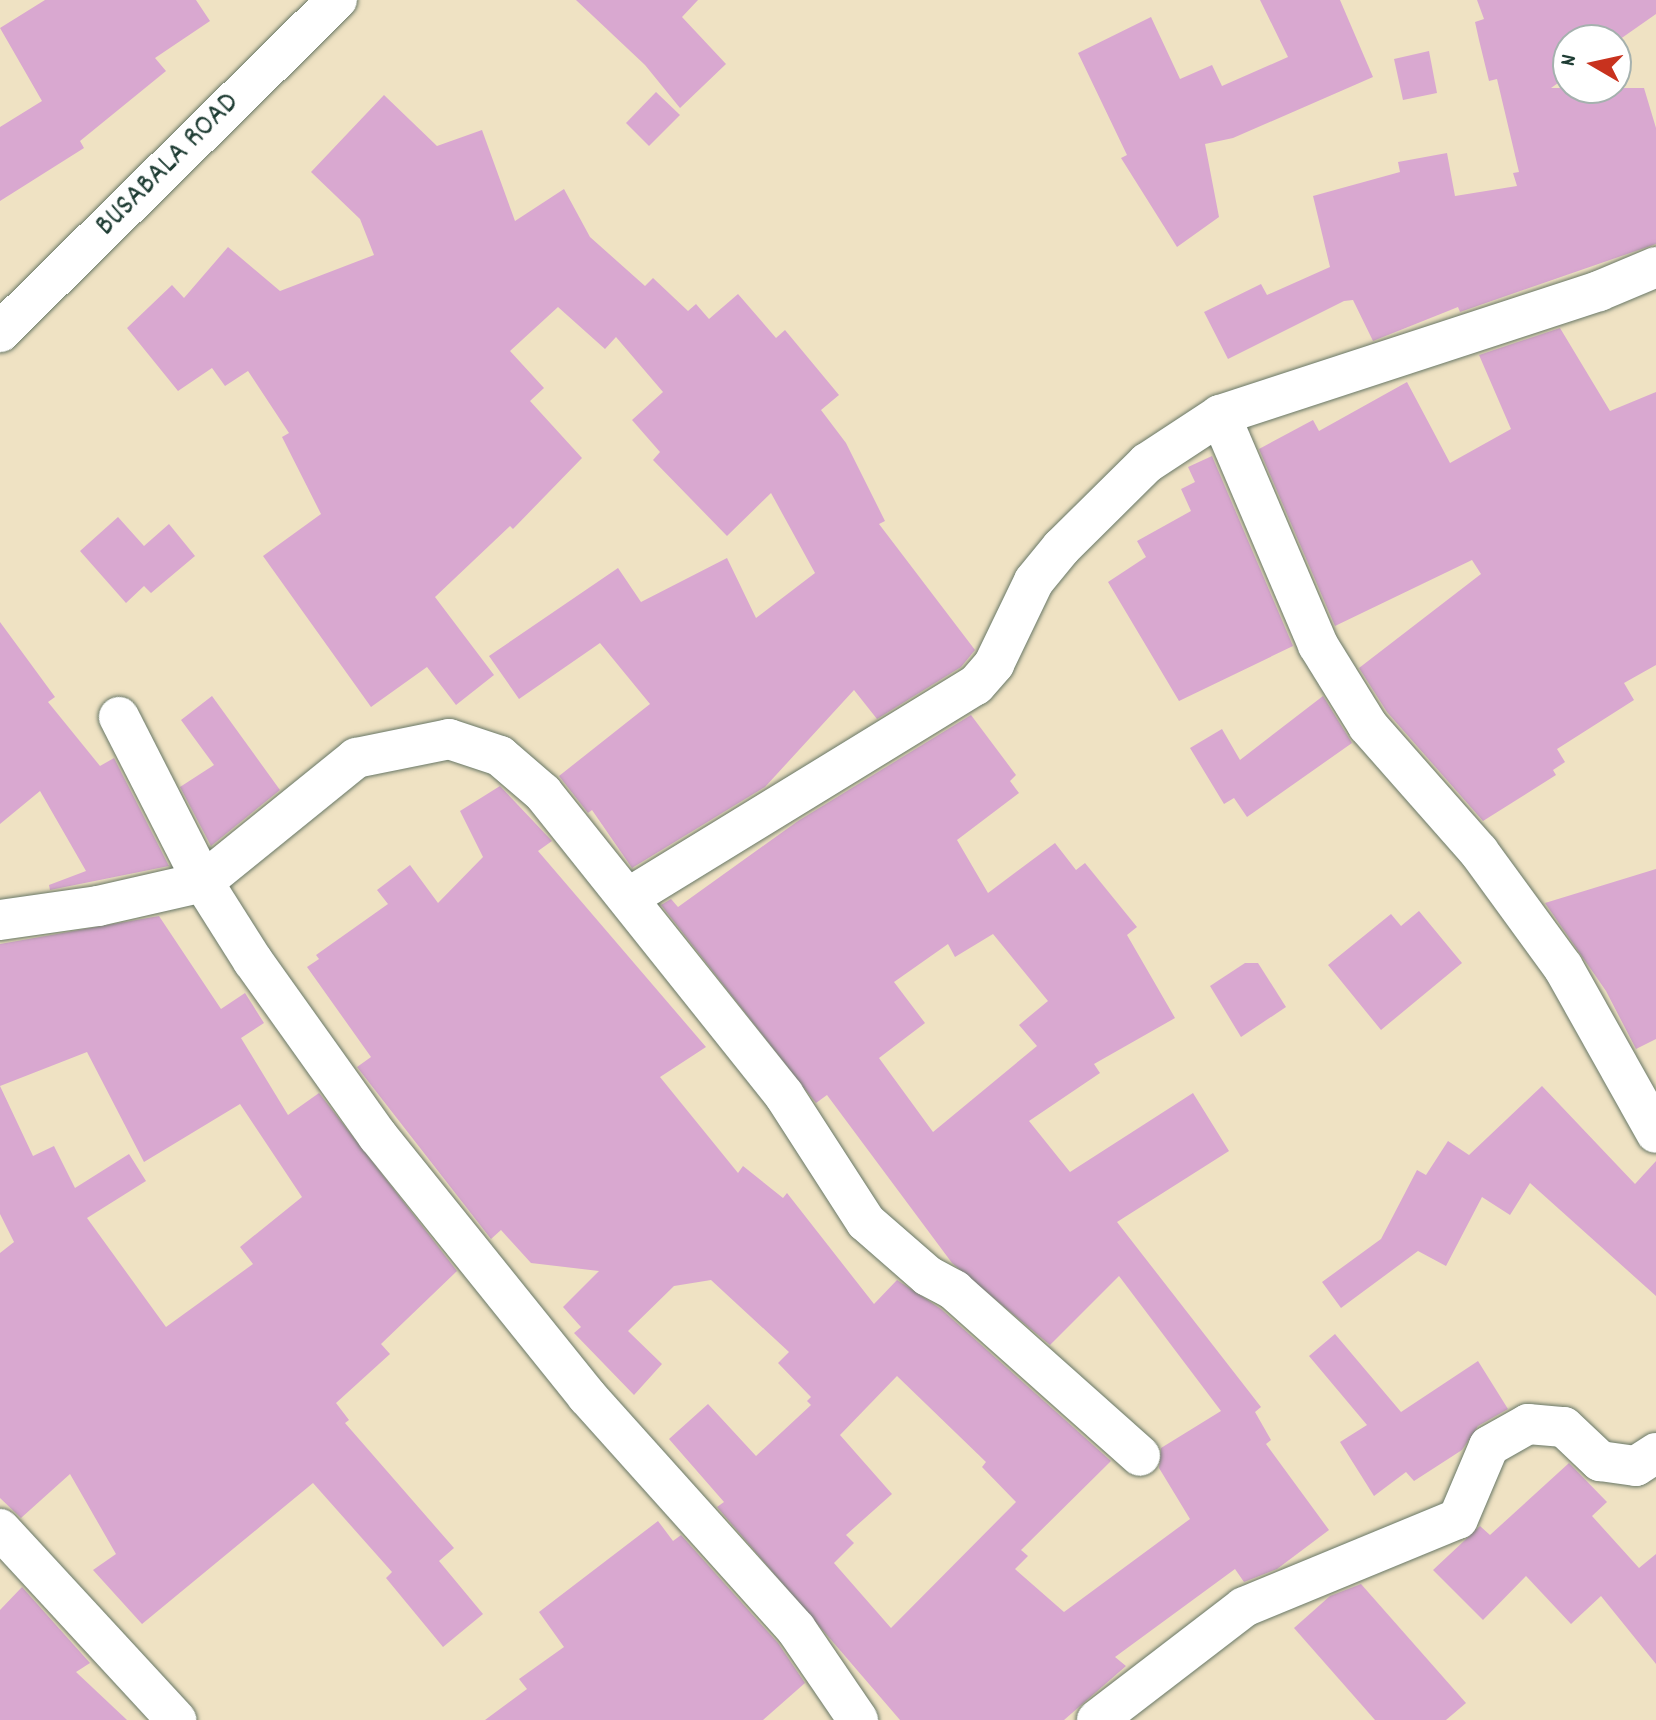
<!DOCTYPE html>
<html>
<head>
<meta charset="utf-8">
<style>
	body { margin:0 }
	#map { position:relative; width:1656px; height:1720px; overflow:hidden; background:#efe2c3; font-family:Dekko,sans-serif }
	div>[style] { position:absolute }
	.building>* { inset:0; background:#d9a8d0 }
	.roads { filter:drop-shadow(0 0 2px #687766) drop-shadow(0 0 2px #687766) }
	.minor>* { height:40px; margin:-20px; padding:0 20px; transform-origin:20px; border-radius:20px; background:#fff }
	span { translate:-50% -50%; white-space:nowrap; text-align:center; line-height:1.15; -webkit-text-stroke:6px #fff; paint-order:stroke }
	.street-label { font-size:30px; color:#1f3d34 }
	.north { position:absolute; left:1552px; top:24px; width:80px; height:80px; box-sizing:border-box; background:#fff; border:2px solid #a5b1ae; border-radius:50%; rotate:279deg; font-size:22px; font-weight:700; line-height:32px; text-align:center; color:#1f3d34 }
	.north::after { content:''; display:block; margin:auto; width:28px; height:36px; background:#c8321e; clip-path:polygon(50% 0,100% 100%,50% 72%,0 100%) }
</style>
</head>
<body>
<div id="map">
	<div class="building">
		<i style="clip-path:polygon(45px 0,196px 0,210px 21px,155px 58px,166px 71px,80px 141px,84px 148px,0 201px,0 127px,42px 101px,0 28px)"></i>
		<i style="clip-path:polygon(576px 0,698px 0,682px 17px,726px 64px,680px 108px,645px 65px)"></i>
		<i style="clip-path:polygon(1260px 0,1340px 0,1373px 77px,1233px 138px,1205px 144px,1219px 217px,1177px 247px,1121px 158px,1127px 155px,1078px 53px,1151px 17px,1180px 79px,1212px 65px,1222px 86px,1288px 57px)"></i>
		<i style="clip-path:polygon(1477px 0,1656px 0,1656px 14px,1616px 42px,1568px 40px,1568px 76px,1551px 88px,1644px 88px,1656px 128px,1656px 244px,1460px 312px,1458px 307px,1373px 341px,1353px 300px,1344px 301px,1228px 359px,1204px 312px,1261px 284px,1267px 295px,1330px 267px,1313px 196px,1400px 172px,1398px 162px,1447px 153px,1455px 196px,1517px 186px,1513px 173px,1519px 172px,1497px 79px,1489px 81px,1479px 40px,1475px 22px,1484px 19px)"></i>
		<i style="clip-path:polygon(1429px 51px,1437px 93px,1403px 100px,1394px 59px)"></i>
		<i style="clip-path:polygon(656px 92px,680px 115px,649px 146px,626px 123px)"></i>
		<i style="clip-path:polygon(384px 95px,437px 146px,482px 130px,515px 221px,564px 189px,590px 237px,645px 286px,653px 278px,688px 311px,696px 304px,709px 319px,738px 294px,776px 338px,785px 330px,839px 395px,821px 410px,846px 443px,885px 521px,879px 524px,975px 650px,961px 667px,877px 719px,854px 690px,765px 787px,632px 868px,592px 810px,588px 813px,559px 776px,650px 704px,600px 643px,519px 699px,489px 656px,618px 568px,641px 602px,727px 558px,756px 618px,815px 573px,771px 493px,727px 536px,653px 460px,660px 452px,632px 420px,663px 392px,616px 337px,605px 349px,558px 307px,510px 351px,544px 388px,530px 401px,582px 458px,513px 529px,510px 526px,435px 597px,494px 675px,456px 705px,427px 667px,371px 707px,263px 556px,321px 514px,282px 437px,289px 433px,248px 371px,225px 386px,212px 368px,178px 391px,127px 328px,172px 285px,184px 298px,228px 247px,280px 291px,374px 255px,360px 219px,311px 172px)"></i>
		<i style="clip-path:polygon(1560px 328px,1610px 411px,1656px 392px,1656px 665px,1624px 683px,1634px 700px,1557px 749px,1565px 762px,1553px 770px,1556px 775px,1483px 821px,1387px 712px,1359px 668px,1481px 574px,1472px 560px,1335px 626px,1259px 449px,1313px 420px,1319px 431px,1407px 382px,1450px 463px,1511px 429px,1479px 355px)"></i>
		<i style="clip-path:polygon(1212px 456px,1293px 646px,1179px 701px,1108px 582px,1146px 557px,1137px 541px,1191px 511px,1181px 489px,1195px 482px,1188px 467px)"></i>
		<i style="clip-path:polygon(118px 517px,144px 546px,169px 524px,195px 556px,151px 593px,144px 586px,126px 603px,80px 551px)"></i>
		<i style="clip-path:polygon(0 622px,55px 697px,48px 702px,100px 766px,114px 758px,169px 866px,50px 890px,49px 885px,86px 871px,40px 791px,0 824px)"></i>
		<i style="clip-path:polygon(212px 696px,280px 790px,211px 846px,180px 787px,214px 765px,181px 720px)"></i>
		<i style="clip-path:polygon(1323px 696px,1352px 743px,1247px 817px,1234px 798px,1224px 804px,1190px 748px,1222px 729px,1240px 760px)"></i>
		<i style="clip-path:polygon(evenodd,971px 715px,1016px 775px,1010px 781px,1019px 793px,957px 840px,988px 893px,1055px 843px,1076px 870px,1085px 863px,1137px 927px,1127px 935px,1175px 1018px,1094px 1064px,1100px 1073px,1029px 1121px,1070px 1172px,1193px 1093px,1229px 1151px,1117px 1222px,1261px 1407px,1255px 1412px,1271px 1440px,1266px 1444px,1329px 1530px,1277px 1569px,1244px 1582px,1235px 1569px,1115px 1657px,1126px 1666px,1064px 1720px,900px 1720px,717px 1507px,724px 1502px,669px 1439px,708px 1404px,756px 1456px,811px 1405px,807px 1401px,811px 1397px,778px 1363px,789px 1352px,711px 1280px,674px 1286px,628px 1331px,662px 1364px,634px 1395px,574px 1333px,581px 1327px,563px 1307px,599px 1271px,531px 1263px,501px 1230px,491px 1239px,357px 1067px,371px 1057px,307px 967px,319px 959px,316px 955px,388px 904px,377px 890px,410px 865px,438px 903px,483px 857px,460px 811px,500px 786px,552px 841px,538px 851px,706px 1047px,660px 1077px,738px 1173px,743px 1166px,783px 1198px,787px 1193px,874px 1304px,897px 1280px,941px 1309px,1111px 1461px,1021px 1550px,1028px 1556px,1015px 1569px,1064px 1612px,1190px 1519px,1159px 1468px,1161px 1448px,1221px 1411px,1119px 1276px,1050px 1345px,952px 1263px,827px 1095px,816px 1103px,661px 905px,671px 899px,678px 907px,798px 821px,971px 715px,993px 934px,1048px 1001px,1019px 1025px,1037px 1046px,933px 1132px,879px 1058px,925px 1023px,894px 982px,948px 944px,955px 957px,993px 934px,971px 715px,897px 1376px,986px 1462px,982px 1467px,1016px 1502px,891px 1628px,834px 1563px,854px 1543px,846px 1535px,892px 1494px,840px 1435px,897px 1376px)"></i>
		<i style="clip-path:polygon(1656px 869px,1656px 1039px,1636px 1049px,1606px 991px,1545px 903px)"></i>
		<i style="clip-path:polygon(1419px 911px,1462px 963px,1381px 1030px,1328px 965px,1391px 914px,1401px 926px)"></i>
		<i style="clip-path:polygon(evenodd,159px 916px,221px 1009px,245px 993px,264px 1023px,241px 1038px,288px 1115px,319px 1093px,457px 1271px,381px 1344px,390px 1354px,336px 1403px,349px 1420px,345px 1423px,454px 1548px,439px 1561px,483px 1614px,443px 1647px,386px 1578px,392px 1572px,313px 1483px,142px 1624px,93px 1570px,116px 1554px,70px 1474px,21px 1518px,0 1498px,0 1253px,14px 1242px,0 1214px,0 944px,159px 916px,87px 1052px,144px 1162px,240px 1104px,302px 1197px,240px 1247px,253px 1264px,166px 1327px,87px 1218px,146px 1181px,129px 1154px,75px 1188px,54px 1146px,33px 1156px,0 1086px,87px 1052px)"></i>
		<i style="clip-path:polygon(1245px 963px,1258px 963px,1286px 1007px,1241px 1037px,1210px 986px)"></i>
		<i style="clip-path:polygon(1542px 1086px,1635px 1184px,1656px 1161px,1656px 1296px,1530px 1183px,1510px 1215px,1482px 1197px,1446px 1266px,1418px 1251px,1341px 1308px,1322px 1282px,1381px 1239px,1417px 1170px,1426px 1175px,1448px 1141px,1469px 1155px)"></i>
		<i style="clip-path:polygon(1335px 1334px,1401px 1412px,1478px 1361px,1508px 1409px,1478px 1426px,1462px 1450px,1414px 1481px,1406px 1472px,1374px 1496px,1340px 1442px,1367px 1425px,1309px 1356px)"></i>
		<i style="clip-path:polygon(1569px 1463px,1607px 1502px,1592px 1516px,1639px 1568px,1656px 1554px,1656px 1664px,1601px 1596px,1571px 1624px,1526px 1576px,1483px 1620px,1433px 1570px,1480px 1526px,1490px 1535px)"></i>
		<i style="clip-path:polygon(658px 1521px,673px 1541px,681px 1535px,778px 1643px,805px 1683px,763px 1720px,485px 1720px,527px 1689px,519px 1679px,564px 1647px,539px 1612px)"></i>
		<i style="clip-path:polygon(1361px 1584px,1466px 1703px,1446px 1720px,1375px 1720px,1294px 1628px,1330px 1596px)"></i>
		<i style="clip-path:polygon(22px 1587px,90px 1663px,76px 1672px,127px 1720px,0 1720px,0 1610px)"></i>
	</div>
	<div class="roads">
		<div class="minor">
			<i style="left:0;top:332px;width:473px;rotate:-44.6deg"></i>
			<i style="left:1220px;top:415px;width:250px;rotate:66.9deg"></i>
			<i style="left:1318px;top:645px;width:95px;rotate:58.3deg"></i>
			<i style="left:1368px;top:726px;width:168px;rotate:48.6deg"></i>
			<i style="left:1479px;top:852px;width:142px;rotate:53.9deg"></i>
			<i style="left:1563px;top:967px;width:190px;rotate:60.7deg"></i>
			<i style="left:119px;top:717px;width:185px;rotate:63deg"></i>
			<i style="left:203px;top:882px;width:93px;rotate:57.7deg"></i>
			<i style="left:253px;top:961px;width:215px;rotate:54.5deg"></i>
			<i style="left:378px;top:1136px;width:334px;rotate:51.2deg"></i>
			<i style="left:587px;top:1396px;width:313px;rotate:48.1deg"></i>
			<i style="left:796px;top:1629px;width:110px;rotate:55.7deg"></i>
			<i style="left:628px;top:898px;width:408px;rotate:-31.5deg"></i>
			<i style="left:976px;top:685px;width:28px;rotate:-49deg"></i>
			<i style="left:994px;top:664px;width:92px;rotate:-64.3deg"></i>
			<i style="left:1034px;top:581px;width:43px;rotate:-50.7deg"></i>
			<i style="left:1061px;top:548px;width:121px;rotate:-44.7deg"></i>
			<i style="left:1147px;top:463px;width:87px;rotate:-33.3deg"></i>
			<i style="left:1220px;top:415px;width:399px;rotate:-18.1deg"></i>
			<i style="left:1599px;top:291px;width:62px;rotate:-22.8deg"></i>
			<i style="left:0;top:920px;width:99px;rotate:-8.1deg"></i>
			<i style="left:98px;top:906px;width:108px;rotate:-12.9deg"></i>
			<i style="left:203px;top:882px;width:197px;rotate:-39deg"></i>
			<i style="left:356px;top:758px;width:95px;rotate:-11.5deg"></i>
			<i style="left:449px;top:739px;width:54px;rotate:18.4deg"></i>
			<i style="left:500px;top:756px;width:57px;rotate:40.7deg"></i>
			<i style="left:543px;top:793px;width:386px;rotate:51.4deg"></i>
			<i style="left:784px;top:1095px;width:151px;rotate:57.2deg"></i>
			<i style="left:866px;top:1222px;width:82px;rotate:41.1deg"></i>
			<i style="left:928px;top:1276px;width:30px;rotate:28deg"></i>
			<i style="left:954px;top:1290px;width:249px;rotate:41.7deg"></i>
			<i style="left:0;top:1529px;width:260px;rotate:47.3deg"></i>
			<i style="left:1097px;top:1720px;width:185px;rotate:-37.5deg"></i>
			<i style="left:1244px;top:1607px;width:231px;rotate:-22.4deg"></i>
			<i style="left:1458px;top:1519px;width:79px;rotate:-67deg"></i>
			<i style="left:1489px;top:1446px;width:45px;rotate:-29.4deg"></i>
			<i style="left:1528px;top:1424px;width:36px;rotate:5deg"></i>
			<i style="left:1564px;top:1427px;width:50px;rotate:43.4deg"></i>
			<i style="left:1600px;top:1461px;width:36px;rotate:8deg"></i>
			<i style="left:1636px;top:1466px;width:24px;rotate:-33deg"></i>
		</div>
	</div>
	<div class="street-label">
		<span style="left:169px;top:166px;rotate:-45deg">BUSABALA ROAD</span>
	</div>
	<div class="north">N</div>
</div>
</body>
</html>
